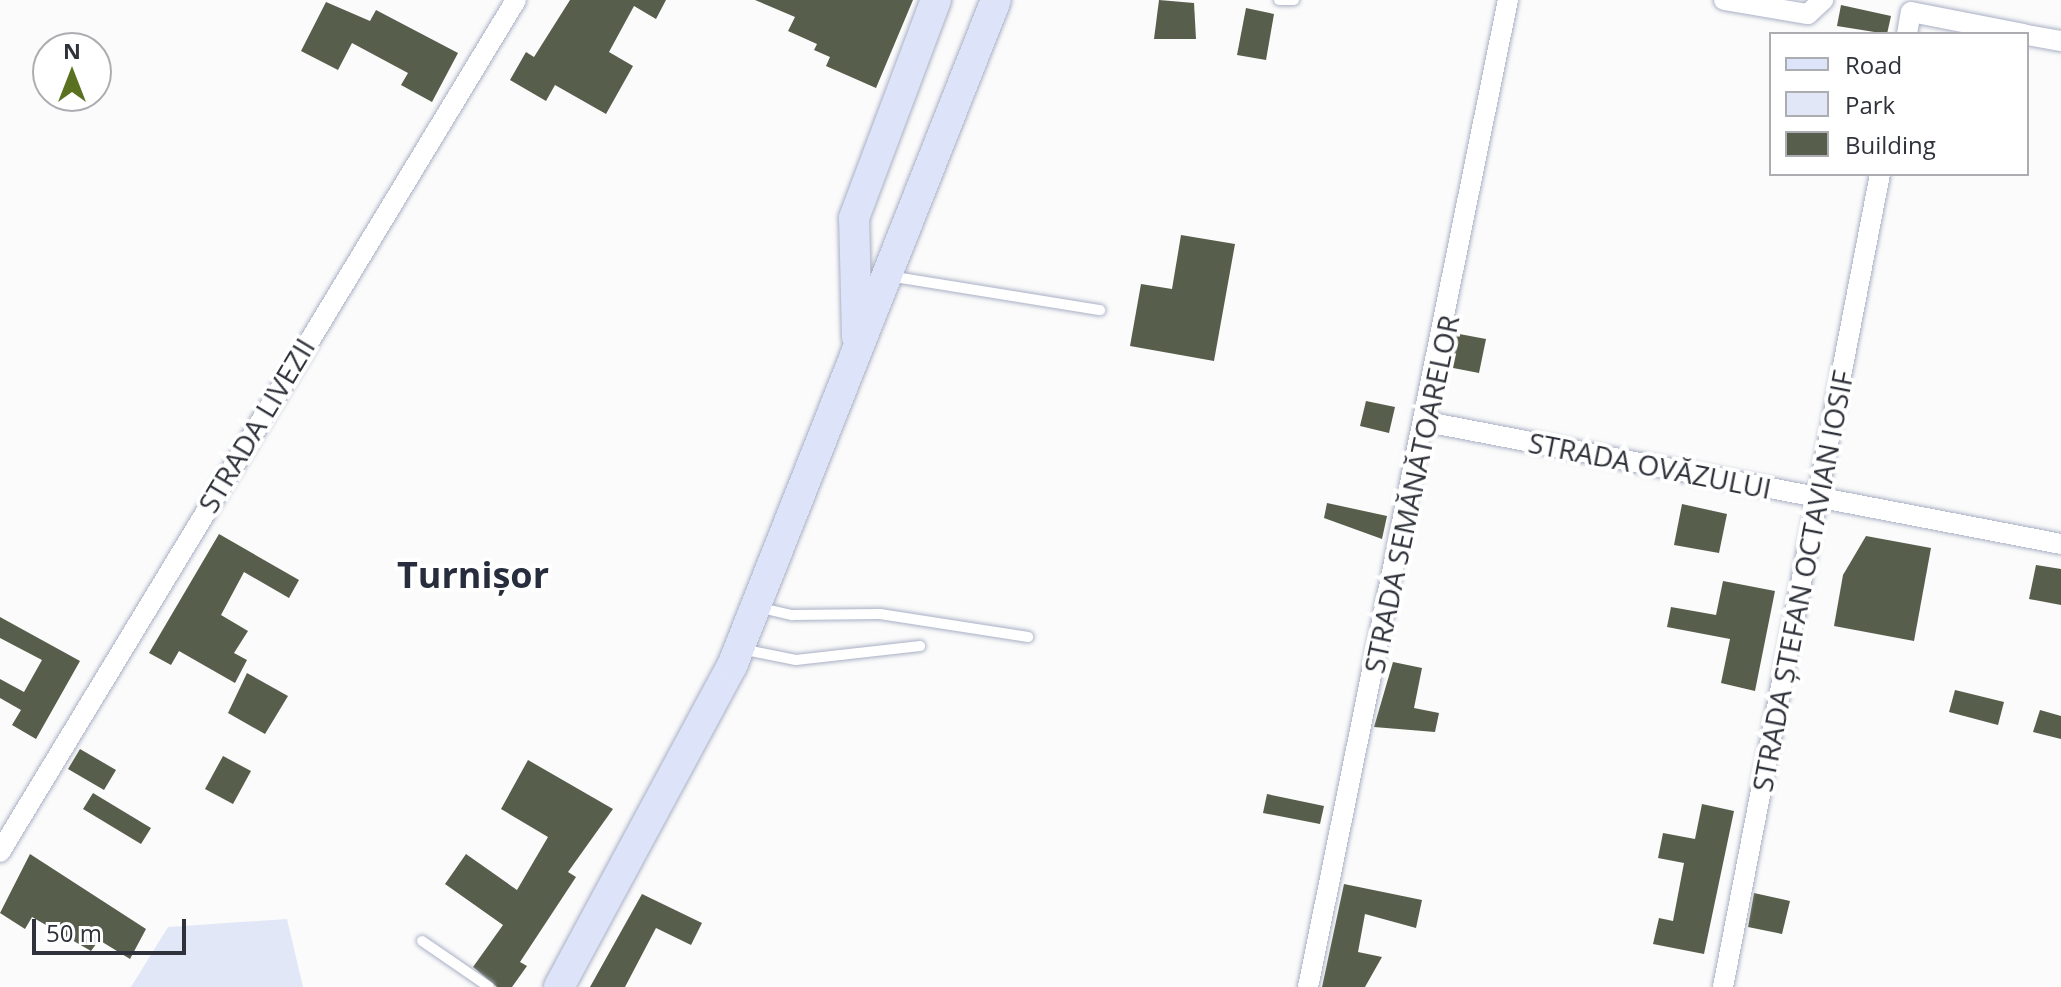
<!DOCTYPE html>
<html>
<head>
<meta charset="utf-8">
<style>
	body { margin:0 }
	#map { position:relative; width:2061px; height:987px; overflow:hidden; background:#fbfbfb; font-family:"Open Sans",sans-serif }
	div>[style] { position:absolute }
	.green>* { inset:0; background:#e1e7f7 }
	.building>* { inset:0; background:#575e4b }
	.roads { filter:drop-shadow(0 0 2px #a9b0c4) drop-shadow(0 0 2px #a9b0c4) }
	.lane>* { height:10px; margin:-5px; padding:0 5px; transform-origin:5px; border-radius:5px; background:#fff }
	.street>* { height:20px; margin:-10px; padding:0 10px; transform-origin:10px; border-radius:10px; background:#fff }
	.secondary>* { height:30px; margin:-15px; padding:0 15px; transform-origin:15px; border-radius:15px; background:#dde4fa }
	span { translate:-50% -50%; white-space:nowrap; text-align:center; line-height:1.15; -webkit-text-stroke:8px #fff; paint-order:stroke }
	.street-label { font-size:28px; color:#2f323a }
	.district-label { font-size:36px; color:#272d3d; font-weight:700 }
	.legend { position:absolute; left:1769px; top:32px; width:260px; height:144px; box-sizing:border-box; background:#fff; border:2px solid #acadb0; margin:0; padding:10px 14px; list-style:none; font-size:24px; color:#2f323a }
	.legend li { display:flex; align-items:center; gap:16px; height:40px }
	.legend b { width:40px; border:2px solid #acadb0 }
	.north { position:absolute; left:32px; top:32px; width:80px; height:80px; box-sizing:border-box; background:#fff; border:2px solid #acadb0; border-radius:50%; rotate:0deg; font-size:22px; font-weight:700; line-height:32px; text-align:center; color:#2f323a }
	.north::after { content:''; display:block; margin:auto; width:28px; height:36px; background:#5b7122; clip-path:polygon(50% 0,100% 100%,50% 72%,0 100%) }
	.scale { position:absolute; left:32px; top:919px; width:154px; height:36px; box-sizing:border-box; border:4px solid #2f323a; border-top:0; padding-left:10px; font-size:24px; line-height:28px; white-space:nowrap; color:#2f323a; -webkit-text-stroke:6px #fff; paint-order:stroke }
</style>
</head>
<body>
<div id="map">
	<div class="green">
		<i style="clip-path:polygon(287px 919px,303px 987px,131px 987px,168px 927px)"></i>
	</div>
	<div class="building">
		<i style="clip-path:polygon(570px 0,666px 0,656px 19px,634px 6px,609px 52px,633px 66px,606px 114px,555px 85px,546px 101px,510px 80px,526px 52px,534px 57px)"></i>
		<i style="clip-path:polygon(755px 0,913px 0,876px 88px,826px 66px,830px 57px,814px 50px,817px 44px,788px 31px,795px 17px)"></i>
		<i style="clip-path:polygon(1159px 0,1194px 3px,1196px 39px,1154px 39px)"></i>
		<i style="clip-path:polygon(326px 2px,370px 21px,376px 10px,458px 53px,432px 102px,401px 85px,408px 73px,352px 43px,338px 70px,301px 51px)"></i>
		<i style="clip-path:polygon(1841px 5px,1891px 16px,1887px 34px,1837px 26px)"></i>
		<i style="clip-path:polygon(1246px 8px,1274px 14px,1266px 60px,1237px 55px)"></i>
		<i style="clip-path:polygon(1181px 235px,1235px 244px,1214px 361px,1130px 346px,1141px 284px,1172px 289px)"></i>
		<i style="clip-path:polygon(1454px 333px,1486px 339px,1479px 373px,1448px 367px)"></i>
		<i style="clip-path:polygon(1366px 401px,1395px 407px,1389px 433px,1360px 426px)"></i>
		<i style="clip-path:polygon(1327px 503px,1387px 516px,1382px 539px,1324px 518px)"></i>
		<i style="clip-path:polygon(1682px 504px,1727px 514px,1719px 553px,1674px 545px)"></i>
		<i style="clip-path:polygon(219px 534px,299px 580px,289px 598px,244px 572px,221px 615px,248px 631px,234px 653px,247px 660px,235px 683px,179px 651px,171px 665px,149px 653px)"></i>
		<i style="clip-path:polygon(1866px 536px,1931px 548px,1914px 641px,1834px 626px,1843px 575px)"></i>
		<i style="clip-path:polygon(2036px 565px,2061px 569px,2061px 605px,2029px 599px)"></i>
		<i style="clip-path:polygon(1723px 581px,1775px 591px,1755px 691px,1721px 683px,1730px 639px,1667px 627px,1671px 607px,1716px 615px)"></i>
		<i style="clip-path:polygon(0 617px,80px 661px,36px 739px,12px 725px,21px 710px,0 698px,0 679px,24px 692px,42px 660px,0 638px)"></i>
		<i style="clip-path:polygon(1393px 662px,1422px 668px,1414px 708px,1439px 713px,1435px 732px,1374px 727px)"></i>
		<i style="clip-path:polygon(247px 673px,288px 696px,265px 734px,228px 713px)"></i>
		<i style="clip-path:polygon(1955px 690px,2004px 702px,1998px 725px,1949px 712px)"></i>
		<i style="clip-path:polygon(2040px 710px,2061px 716px,2061px 739px,2033px 732px)"></i>
		<i style="clip-path:polygon(80px 749px,116px 770px,104px 790px,68px 769px)"></i>
		<i style="clip-path:polygon(223px 756px,251px 771px,233px 804px,205px 789px)"></i>
		<i style="clip-path:polygon(528px 760px,613px 809px,568px 872px,576px 877px,520px 962px,527px 966px,512px 987px,497px 987px,473px 967px,503px 925px,445px 884px,466px 854px,517px 890px,548px 837px,501px 809px)"></i>
		<i style="clip-path:polygon(93px 793px,151px 828px,141px 844px,83px 809px)"></i>
		<i style="clip-path:polygon(1267px 794px,1324px 806px,1320px 824px,1263px 813px)"></i>
		<i style="clip-path:polygon(1702px 804px,1734px 811px,1704px 954px,1653px 944px,1659px 918px,1673px 921px,1684px 863px,1658px 858px,1663px 833px,1695px 839px)"></i>
		<i style="clip-path:polygon(30px 854px,146px 929px,130px 959px,99px 940px,91px 951px,32px 917px,25px 929px,0 913px)"></i>
		<i style="clip-path:polygon(1344px 884px,1422px 900px,1416px 928px,1365px 914px,1358px 952px,1382px 957px,1365px 987px,1322px 987px)"></i>
		<i style="clip-path:polygon(1754px 893px,1790px 901px,1782px 934px,1748px 927px)"></i>
		<i style="clip-path:polygon(642px 894px,702px 923px,691px 945px,656px 928px,625px 987px,590px 987px)"></i>
	</div>
	<div class="roads">
		<div class="lane">
			<i style="left:1279px;top:0;width:15px"></i>
			<i style="left:889px;top:276px;width:214px;rotate:9.2deg"></i>
			<i style="left:757px;top:607px;width:37px;rotate:13deg"></i>
			<i style="left:793px;top:615px;width:87px;rotate:-0.7deg"></i>
			<i style="left:880px;top:614px;width:150px;rotate:8.8deg"></i>
			<i style="left:741px;top:649px;width:56px;rotate:11.3deg"></i>
			<i style="left:796px;top:660px;width:125px;rotate:-6.4deg"></i>
			<i style="left:422px;top:941px;width:81px;rotate:34.5deg"></i>
		</div>
		<div class="street">
			<i style="left:1724px;top:0;width:85px;rotate:9.5deg"></i>
			<i style="left:1808px;top:14px;width:21px;rotate:-43deg"></i>
			<i style="left:1907px;top:34px;width:22px;rotate:-80deg"></i>
			<i style="left:1911px;top:12px;width:115px;rotate:11deg"></i>
			<i style="left:2027px;top:35px;width:35px;rotate:10deg"></i>
			<i style="left:1427px;top:422px;width:646px;rotate:10.89deg"></i>
			<i style="left:0;top:852px;width:996px;rotate:-58.8deg"></i>
			<i style="left:1308px;top:987px;width:1007px;rotate:-78.55deg"></i>
			<i style="left:1723px;top:987px;width:828px;rotate:-79.07deg"></i>
		</div>
		<div class="secondary">
			<i style="left:857px;top:337px;width:119px;rotate:-91.4deg"></i>
			<i style="left:854px;top:218px;width:233px;rotate:-69.4deg"></i>
			<i style="left:559px;top:987px;width:365px;rotate:-61.7deg"></i>
			<i style="left:732px;top:666px;width:716px;rotate:-68.38deg"></i>
		</div>
	</div>
	<div class="street-label">
		<span style="left:256px;top:425px;rotate:-59deg">STRADA LIVEZII</span>
		<span style="left:1650px;top:465px;rotate:11deg">STRADA OVĂZULUI</span>
		<span style="left:1411px;top:494px;rotate:-78deg">STRADA SEMĂNĂTOARELOR</span>
		<span style="left:1802px;top:581px;rotate:-79deg">STRADA ȘTEFAN OCTAVIAN IOSIF</span>
	</div>
	<div class="district-label">
		<span style="left:473px;top:575px">Turnișor</span>
	</div>
	<ul class="legend">
	<li><b style="height:10px;background:#dde4fa"></b>Road</li>
	<li><b style="height:22px;background:#e1e7f7"></b>Park</li>
	<li><b style="height:22px;background:#575e4b"></b>Building</li>
	</ul>
	<div class="north">N</div>
	<div class="scale">50 m</div>
</div>
</body>
</html>
